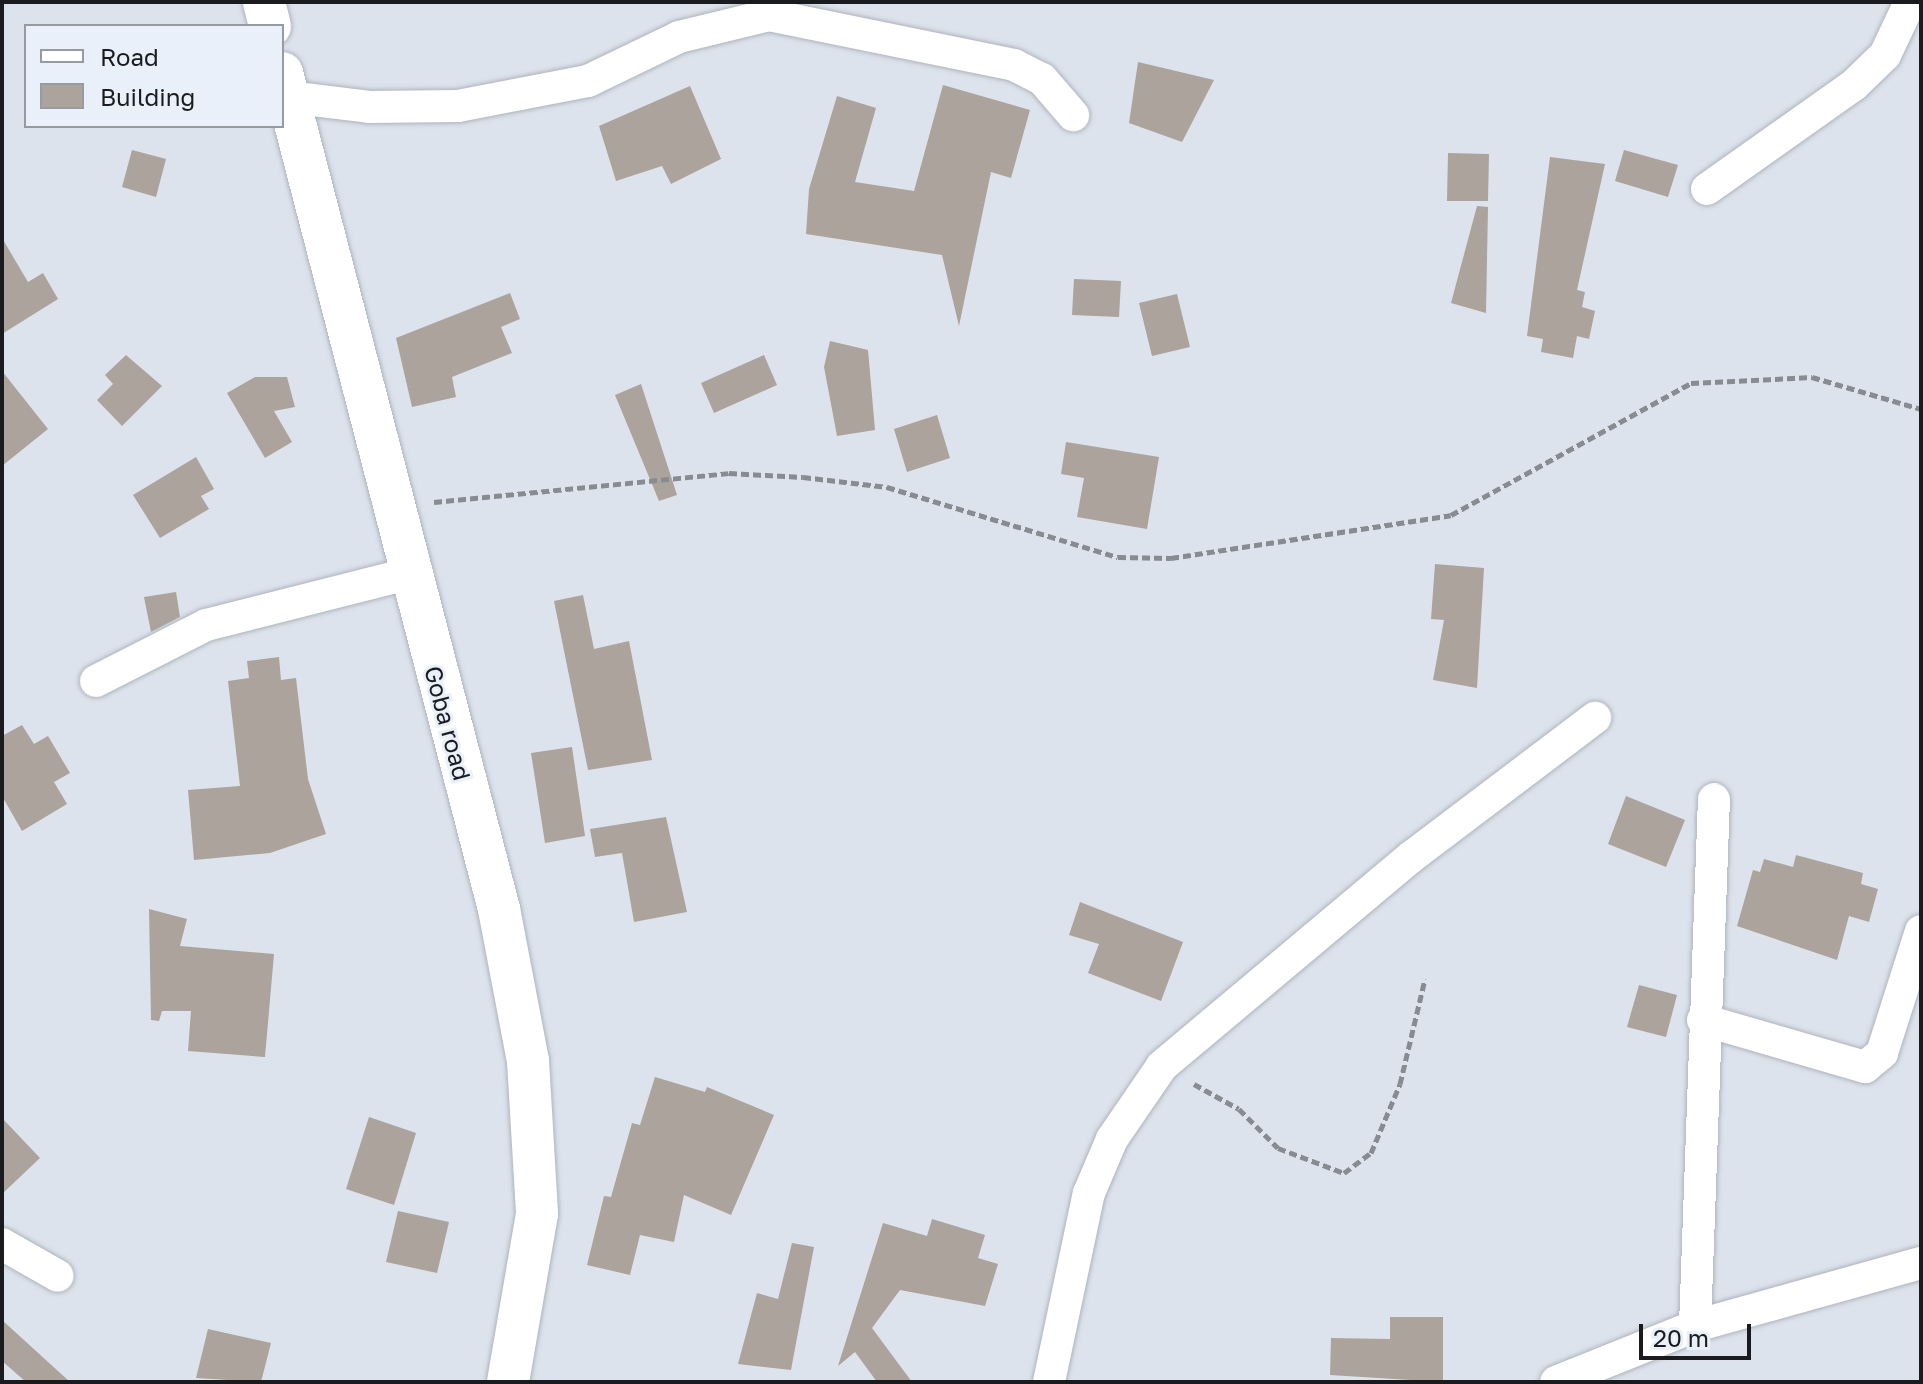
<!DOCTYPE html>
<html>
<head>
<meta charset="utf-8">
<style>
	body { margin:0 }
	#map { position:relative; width:1923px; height:1384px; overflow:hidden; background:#dde3ec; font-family:"Golos Text",sans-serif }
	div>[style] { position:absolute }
	.building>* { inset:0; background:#aba39c }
	.path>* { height:5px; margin-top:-2.5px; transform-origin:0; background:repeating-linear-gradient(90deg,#878b92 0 8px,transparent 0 12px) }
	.roads { filter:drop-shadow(0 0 2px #aeb4bd) drop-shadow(0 0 2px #aeb4bd) }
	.minor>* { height:32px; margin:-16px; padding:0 16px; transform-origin:16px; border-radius:16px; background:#fff }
	.tertiary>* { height:42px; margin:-21px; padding:0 21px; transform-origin:21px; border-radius:21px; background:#fff }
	span { translate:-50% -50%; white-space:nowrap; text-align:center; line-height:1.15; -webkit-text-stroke:6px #eaf0f9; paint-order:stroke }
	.street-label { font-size:24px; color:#191b1f }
	.frame { position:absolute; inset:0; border:4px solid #191b1f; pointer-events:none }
	.legend { position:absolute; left:24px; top:24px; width:260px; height:104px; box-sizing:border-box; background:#eaf0f9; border:2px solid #969ba2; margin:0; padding:10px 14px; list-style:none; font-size:24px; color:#191b1f }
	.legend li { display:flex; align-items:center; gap:16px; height:40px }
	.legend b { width:40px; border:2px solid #969ba2 }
	.scale { position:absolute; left:1639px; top:1324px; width:112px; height:36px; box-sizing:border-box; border:4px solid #191b1f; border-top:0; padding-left:10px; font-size:24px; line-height:28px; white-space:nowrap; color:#191b1f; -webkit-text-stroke:6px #eaf0f9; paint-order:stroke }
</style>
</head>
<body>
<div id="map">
	<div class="building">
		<i style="clip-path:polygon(1138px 62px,1214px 80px,1182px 142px,1129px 123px)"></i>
		<i style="clip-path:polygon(943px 85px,1030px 110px,1011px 178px,991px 172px,959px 326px,942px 255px,806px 234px,809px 189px,837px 96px,876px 108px,855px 182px,914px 191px)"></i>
		<i style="clip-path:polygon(690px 86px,721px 159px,671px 184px,662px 166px,616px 181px,599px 126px)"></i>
		<i style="clip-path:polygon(132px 150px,166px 159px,156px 197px,122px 187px)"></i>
		<i style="clip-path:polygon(1624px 150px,1678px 165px,1668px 197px,1615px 181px)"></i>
		<i style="clip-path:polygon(1448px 153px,1489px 154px,1488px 201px,1447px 201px)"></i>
		<i style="clip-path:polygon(1550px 157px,1605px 164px,1577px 290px,1585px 292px,1582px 307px,1595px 311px,1589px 339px,1577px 336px,1573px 358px,1541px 352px,1543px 339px,1527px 336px)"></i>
		<i style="clip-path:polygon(1477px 206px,1488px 207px,1486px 313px,1451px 303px)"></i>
		<i style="clip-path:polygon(2px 238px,28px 282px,43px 273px,58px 299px,2px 334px)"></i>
		<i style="clip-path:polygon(1074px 279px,1121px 281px,1119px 317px,1072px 315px)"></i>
		<i style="clip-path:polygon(510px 293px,520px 319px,501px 327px,512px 353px,452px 377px,456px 397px,412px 407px,396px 338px)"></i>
		<i style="clip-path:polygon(1177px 294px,1190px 347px,1152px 356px,1139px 303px)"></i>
		<i style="clip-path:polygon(830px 341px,868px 350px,875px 430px,837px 436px,824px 367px)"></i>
		<i style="clip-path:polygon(126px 355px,162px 386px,122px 426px,97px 400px,113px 384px,105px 375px)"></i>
		<i style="clip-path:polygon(764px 355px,777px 385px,714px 413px,701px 383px)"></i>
		<i style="clip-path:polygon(2px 371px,48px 429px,2px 466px)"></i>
		<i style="clip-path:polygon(255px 377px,287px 377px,295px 407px,274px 411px,292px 442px,265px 458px,227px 393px)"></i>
		<i style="clip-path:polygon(641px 384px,677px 495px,659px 501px,615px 395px)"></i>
		<i style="clip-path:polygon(937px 415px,950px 458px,907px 472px,894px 429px)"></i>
		<i style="clip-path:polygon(1066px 442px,1159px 457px,1147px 529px,1077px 517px,1084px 478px,1061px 474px)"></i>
		<i style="clip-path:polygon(196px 457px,214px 489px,201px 496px,209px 509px,160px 538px,133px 495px)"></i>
		<i style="clip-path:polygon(1435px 564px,1484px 568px,1477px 688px,1433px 680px,1444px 620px,1431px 619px)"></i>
		<i style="clip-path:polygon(176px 592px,180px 617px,151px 632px,144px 597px)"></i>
		<i style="clip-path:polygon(583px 595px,594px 649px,629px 641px,652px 760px,588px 770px,554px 601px)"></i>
		<i style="clip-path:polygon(279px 657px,281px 680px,296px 678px,308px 779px,326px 834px,270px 853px,194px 860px,188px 790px,240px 786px,228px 681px,249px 678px,247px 661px)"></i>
		<i style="clip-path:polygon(22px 725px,34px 744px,48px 736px,70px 773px,54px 782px,67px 804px,22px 831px,2px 796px,2px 736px)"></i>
		<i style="clip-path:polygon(572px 747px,585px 836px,545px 843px,531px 753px)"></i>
		<i style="clip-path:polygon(1626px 796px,1685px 820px,1666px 867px,1608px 844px)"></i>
		<i style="clip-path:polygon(666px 817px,687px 912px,634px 922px,622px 853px,595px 857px,590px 829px)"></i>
		<i style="clip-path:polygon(1796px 855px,1863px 873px,1861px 884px,1878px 889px,1869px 922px,1849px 916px,1837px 960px,1737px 926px,1753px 870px,1760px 872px,1764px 859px,1793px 867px)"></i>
		<i style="clip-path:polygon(1080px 902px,1183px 942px,1161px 1001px,1088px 973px,1099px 944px,1069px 935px)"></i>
		<i style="clip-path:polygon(149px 909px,187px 919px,180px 946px,274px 954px,265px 1057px,188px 1051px,191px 1011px,162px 1011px,159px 1021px,151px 1020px)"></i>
		<i style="clip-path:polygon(1639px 985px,1677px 995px,1666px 1037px,1627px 1027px)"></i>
		<i style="clip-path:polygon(655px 1077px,705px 1092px,707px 1087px,774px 1115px,731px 1215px,684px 1195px,674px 1242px,640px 1235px,630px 1275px,587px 1265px,604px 1196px,611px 1197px,632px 1123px,640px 1125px)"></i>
		<i style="clip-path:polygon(369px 1117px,416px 1133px,394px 1205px,346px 1189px)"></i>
		<i style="clip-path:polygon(2px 1118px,40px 1158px,2px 1194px)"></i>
		<i style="clip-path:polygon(398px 1211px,449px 1222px,437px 1273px,386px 1262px)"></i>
		<i style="clip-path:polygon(932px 1219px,985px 1235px,978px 1258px,998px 1264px,985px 1306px,900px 1290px,872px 1328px,912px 1382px,877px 1382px,855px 1352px,838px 1366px,883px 1223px,927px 1236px)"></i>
		<i style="clip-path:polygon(792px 1243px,814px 1247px,791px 1370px,738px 1364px,757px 1293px,778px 1299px)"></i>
		<i style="clip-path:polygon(1390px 1317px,1443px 1317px,1443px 1382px,1330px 1375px,1331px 1338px,1390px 1339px)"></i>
		<i style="clip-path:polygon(2px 1320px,70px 1382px,26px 1382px,2px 1361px)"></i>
		<i style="clip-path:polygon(208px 1329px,271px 1343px,261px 1382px,196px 1378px)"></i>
	</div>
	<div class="path">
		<i style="left:434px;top:502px;width:296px;rotate:-5.6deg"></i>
		<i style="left:729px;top:473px;width:74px;rotate:3.1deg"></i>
		<i style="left:803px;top:477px;width:85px;rotate:6.8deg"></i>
		<i style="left:887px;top:487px;width:241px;rotate:16.9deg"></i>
		<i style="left:1118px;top:557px;width:53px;rotate:1.1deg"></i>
		<i style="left:1171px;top:558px;width:283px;rotate:-8.7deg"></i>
		<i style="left:1451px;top:515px;width:274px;rotate:-28.8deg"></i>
		<i style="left:1691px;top:383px;width:121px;rotate:-2.8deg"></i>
		<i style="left:1812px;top:377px;width:114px;rotate:16.4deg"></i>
		<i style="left:1194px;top:1084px;width:51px;rotate:29.1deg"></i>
		<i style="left:1239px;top:1109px;width:55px;rotate:45deg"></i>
		<i style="left:1278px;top:1148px;width:71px;rotate:20.7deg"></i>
		<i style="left:1344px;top:1173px;width:34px;rotate:-37deg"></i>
		<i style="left:1371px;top:1153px;width:75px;rotate:-67.2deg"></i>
		<i style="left:1400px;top:1084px;width:108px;rotate:-76.6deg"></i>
	</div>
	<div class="roads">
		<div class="minor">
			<i style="left:288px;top:97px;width:82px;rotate:7deg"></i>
			<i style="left:369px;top:107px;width:89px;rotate:-0.6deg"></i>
			<i style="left:458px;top:106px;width:132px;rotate:-10.9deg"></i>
			<i style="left:588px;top:81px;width:101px;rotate:-25.8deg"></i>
			<i style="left:679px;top:37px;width:93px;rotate:-13.7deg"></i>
			<i style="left:769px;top:15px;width:250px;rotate:11.5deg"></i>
			<i style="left:1014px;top:65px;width:31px;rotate:27deg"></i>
			<i style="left:1042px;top:79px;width:48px;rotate:49.3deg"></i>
			<i style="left:1707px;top:189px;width:180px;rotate:-35.3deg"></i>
			<i style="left:1854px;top:85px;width:43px;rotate:-44.1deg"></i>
			<i style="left:1885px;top:55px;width:59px;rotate:-64.7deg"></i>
			<i style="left:96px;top:681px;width:123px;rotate:-27deg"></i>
			<i style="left:206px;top:625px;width:207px;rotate:-14.2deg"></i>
			<i style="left:1703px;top:1020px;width:169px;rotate:16.2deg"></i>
			<i style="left:1865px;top:1067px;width:22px;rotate:-39deg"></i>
			<i style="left:1882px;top:1053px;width:128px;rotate:-72.3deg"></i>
			<i style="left:2px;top:1244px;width:64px;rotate:29.7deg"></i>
			<i style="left:1695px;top:1326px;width:527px;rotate:-87.94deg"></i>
			<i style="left:1049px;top:1382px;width:193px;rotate:-78.1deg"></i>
			<i style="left:1089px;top:1193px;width:59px;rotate:-66.9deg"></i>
			<i style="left:1112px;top:1139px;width:88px;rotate:-55.6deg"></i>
			<i style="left:1162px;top:1066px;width:325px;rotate:-40deg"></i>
			<i style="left:1411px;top:857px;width:231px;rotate:-37.1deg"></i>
			<i style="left:1556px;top:1382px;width:150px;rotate:-21.9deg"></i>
			<i style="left:1695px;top:1326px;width:235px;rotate:-15.6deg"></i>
		</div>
		<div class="tertiary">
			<i style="left:264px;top:2px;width:25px;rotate:76deg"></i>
			<i style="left:282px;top:73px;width:864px;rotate:75.45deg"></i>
			<i style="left:499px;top:909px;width:155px;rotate:79.2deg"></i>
			<i style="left:528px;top:1061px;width:153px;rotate:86.6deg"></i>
			<i style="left:537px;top:1214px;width:170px;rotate:99.8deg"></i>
		</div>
	</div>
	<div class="street-label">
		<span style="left:448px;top:723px;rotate:75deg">Goba road</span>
	</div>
	<div class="frame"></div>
	<ul class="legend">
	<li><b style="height:10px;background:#fff"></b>Road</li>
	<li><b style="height:22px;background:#aba39c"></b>Building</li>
	</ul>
	<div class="scale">20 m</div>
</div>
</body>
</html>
